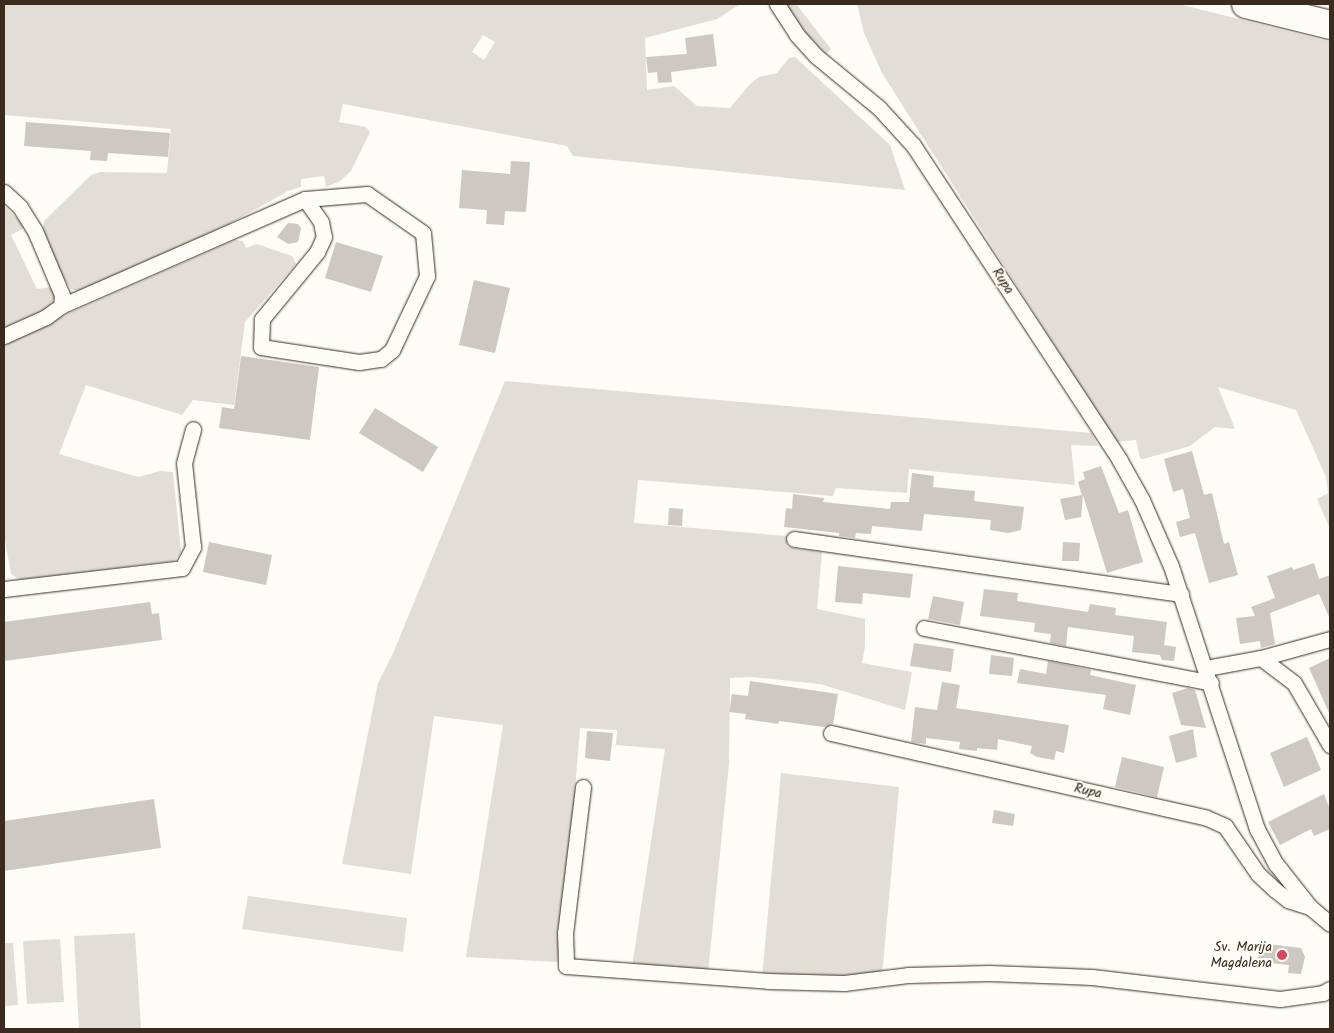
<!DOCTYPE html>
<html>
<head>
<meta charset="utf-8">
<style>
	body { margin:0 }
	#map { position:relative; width:1334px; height:1033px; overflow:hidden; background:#fdfcf7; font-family:Kalam,sans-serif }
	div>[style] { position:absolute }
	.green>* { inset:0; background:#e1ded7 }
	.building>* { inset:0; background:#cdc8c2 }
	.roads { filter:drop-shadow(0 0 1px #3b2a1e) drop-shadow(0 0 1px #3b2a1e) }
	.minor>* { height:15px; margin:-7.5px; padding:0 7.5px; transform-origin:7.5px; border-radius:7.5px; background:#fdfcf7 }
	.motorway>* { height:28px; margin:-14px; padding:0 14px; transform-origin:14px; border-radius:14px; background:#fdfcf7 }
	.dots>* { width:14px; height:14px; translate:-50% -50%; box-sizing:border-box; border:2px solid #fdfcf7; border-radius:50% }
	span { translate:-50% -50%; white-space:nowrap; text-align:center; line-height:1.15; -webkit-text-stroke:4px #fdfcf7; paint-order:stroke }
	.street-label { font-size:14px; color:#3b2a1e }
	.poi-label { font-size:14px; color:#3b2a1e }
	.right { translate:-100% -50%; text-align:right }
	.frame { position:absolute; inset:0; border:5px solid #3b2a1e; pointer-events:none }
</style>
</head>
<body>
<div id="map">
	<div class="green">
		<i style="clip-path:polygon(evenodd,4px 4px,740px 4px,717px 19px,645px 38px,647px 90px,674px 86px,697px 106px,730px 108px,750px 84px,759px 77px,777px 73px,789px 58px,795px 57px,890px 145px,905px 190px,573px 156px,567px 146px,343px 104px,339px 122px,366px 127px,370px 132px,351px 171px,340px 181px,326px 187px,324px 176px,301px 179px,301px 187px,288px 191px,224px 227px,81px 292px,71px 289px,58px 270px,43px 235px,44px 221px,91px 175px,100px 172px,167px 173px,171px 129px,4px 115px,4px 4px,483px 35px,495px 42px,484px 60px,472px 52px,483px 35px)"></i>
		<i style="clip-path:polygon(786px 4px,796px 4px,831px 49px,826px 54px,802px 31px)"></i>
		<i style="clip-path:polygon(857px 4px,1179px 4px,1330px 42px,1330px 529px,1317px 499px,1328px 493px,1326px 477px,1296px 410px,1218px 387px,1235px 429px,1215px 427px,1190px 446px,1143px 459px,1140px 458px,1136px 440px,1116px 442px,882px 73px,864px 33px)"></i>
		<i style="clip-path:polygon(4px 206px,26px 227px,11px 235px,37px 289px,51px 287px,54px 295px,53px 301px,45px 310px,4px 328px)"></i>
		<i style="clip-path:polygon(235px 240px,243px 241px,246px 248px,257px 244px,292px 256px,296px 264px,245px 322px,234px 405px,193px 400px,182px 415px,86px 385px,59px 454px,138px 477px,160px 471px,173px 472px,181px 552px,174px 561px,20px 580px,11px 574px,4px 535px,4px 342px)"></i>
		<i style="clip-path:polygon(505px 381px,1091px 433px,1098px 446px,1071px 445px,1075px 485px,909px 469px,907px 493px,836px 488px,833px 496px,638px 480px,634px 523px,787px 536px,787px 547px,822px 552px,817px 609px,865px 619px,865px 647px,862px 663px,912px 672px,905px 710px,820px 684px,752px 677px,730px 678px,729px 764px,708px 973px,632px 967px,665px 749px,616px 745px,617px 730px,580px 728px,562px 952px,557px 962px,466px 957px,503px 725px,434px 716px,411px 874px,342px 864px,378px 683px,394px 651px)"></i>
		<i style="clip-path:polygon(781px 773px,899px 787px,882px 976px,762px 977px)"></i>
		<i style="clip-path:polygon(248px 896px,407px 918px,403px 952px,242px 929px)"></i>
		<i style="clip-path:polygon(135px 933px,141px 1029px,79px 1029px,74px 936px)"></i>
		<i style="clip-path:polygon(60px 939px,64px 1002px,27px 1004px,23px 941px)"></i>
		<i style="clip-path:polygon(4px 943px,13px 943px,18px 1005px,4px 1006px)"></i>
	</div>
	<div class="building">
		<i style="clip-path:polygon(713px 34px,717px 66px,671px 72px,672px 82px,658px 83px,657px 72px,648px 73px,646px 57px,687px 54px,685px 38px)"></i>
		<i style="clip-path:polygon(26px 122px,170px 133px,168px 157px,108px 153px,107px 161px,90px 160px,91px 151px,24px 146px)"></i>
		<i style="clip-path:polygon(511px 161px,530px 162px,526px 212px,505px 211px,504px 225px,486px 224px,487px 210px,459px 208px,462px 170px,510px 174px)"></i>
		<i style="clip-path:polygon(288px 223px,298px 224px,301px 228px,298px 242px,288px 244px,277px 237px)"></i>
		<i style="clip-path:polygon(336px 242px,383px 256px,371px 292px,325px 278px)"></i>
		<i style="clip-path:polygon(474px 280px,510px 288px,495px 353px,459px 345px)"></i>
		<i style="clip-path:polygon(241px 356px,319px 367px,310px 440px,219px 428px,222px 407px,234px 409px)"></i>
		<i style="clip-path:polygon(375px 408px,438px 447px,423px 472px,359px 433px)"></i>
		<i style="clip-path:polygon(1192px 451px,1204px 495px,1212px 493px,1224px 544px,1229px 542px,1238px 575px,1209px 583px,1195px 533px,1180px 537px,1176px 522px,1190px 518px,1183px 489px,1173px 492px,1164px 459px)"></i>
		<i style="clip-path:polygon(1101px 466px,1119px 513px,1128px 510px,1143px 562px,1107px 573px,1083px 495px,1081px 517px,1065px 520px,1060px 499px,1082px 495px,1078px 482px,1085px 479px,1083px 472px)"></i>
		<i style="clip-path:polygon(912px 473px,934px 476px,933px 487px,975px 491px,974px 501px,1024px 507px,1021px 530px,1008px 533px,990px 530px,991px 520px,924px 514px,922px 531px,872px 526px,871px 534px,856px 533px,855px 538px,839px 536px,839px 533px,784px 527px,786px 508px,792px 509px,793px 494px,824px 498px,823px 502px,890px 509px,891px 502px,909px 502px)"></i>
		<i style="clip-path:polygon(669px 508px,683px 509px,682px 526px,668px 525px)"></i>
		<i style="clip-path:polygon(209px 542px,272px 555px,266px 585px,203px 572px)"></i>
		<i style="clip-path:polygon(1063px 542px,1080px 543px,1079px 561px,1062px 561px)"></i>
		<i style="clip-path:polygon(1314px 563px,1319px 579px,1330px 575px,1330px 619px,1319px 594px,1270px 613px,1275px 644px,1261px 648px,1260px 641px,1240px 644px,1236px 618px,1255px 616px,1251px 607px,1275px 598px,1267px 576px,1292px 567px,1293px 570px)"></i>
		<i style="clip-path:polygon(838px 566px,913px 574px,910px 598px,863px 593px,862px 604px,835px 602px)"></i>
		<i style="clip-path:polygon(984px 589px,1018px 593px,1017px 601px,1088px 612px,1090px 604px,1116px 608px,1115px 615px,1167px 622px,1164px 645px,1176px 647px,1174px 661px,1162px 660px,1160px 655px,1132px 652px,1134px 636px,1068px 627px,1066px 646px,1050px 643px,1051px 634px,1034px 632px,1035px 623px,980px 616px)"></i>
		<i style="clip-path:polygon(933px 596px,964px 602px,960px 625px,928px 619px)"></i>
		<i style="clip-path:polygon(150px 602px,152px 614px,159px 613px,162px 640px,4px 661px,4px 622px)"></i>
		<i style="clip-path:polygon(914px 643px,954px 649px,951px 672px,910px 666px)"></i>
		<i style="clip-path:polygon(991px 655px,1014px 658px,1012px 676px,989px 674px)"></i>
		<i style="clip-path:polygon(1330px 658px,1330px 715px,1309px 668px)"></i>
		<i style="clip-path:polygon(1048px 661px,1091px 670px,1090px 675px,1136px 685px,1130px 715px,1103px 709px,1106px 695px,1017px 683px,1020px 669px,1046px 674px)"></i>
		<i style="clip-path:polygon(750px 681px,838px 694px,833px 724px,824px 727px,779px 721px,778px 724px,745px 719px,746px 714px,729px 712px,732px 694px,748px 696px)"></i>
		<i style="clip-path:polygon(942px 682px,960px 685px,956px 708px,1069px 725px,1064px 753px,1056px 751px,1054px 760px,1037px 757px,1030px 753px,1032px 746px,998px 739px,997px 750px,977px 748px,977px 751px,959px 749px,960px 742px,926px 738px,926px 744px,911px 742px,915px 707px,937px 710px)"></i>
		<i style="clip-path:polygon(1188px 688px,1195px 690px,1206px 728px,1181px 725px,1172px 693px)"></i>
		<i style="clip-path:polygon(1193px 729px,1197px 757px,1176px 763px,1169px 736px)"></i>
		<i style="clip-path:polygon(587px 731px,613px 733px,610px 761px,585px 758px)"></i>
		<i style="clip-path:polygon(1307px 737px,1321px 770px,1284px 787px,1270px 753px)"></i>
		<i style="clip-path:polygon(1122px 757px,1164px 767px,1157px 797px,1115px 787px)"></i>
		<i style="clip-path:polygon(1324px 794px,1330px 810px,1330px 829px,1314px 836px,1311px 829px,1280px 845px,1268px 822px)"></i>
		<i style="clip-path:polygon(154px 799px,161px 848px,4px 871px,4px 821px)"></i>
		<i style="clip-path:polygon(994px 810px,1015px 814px,1013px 826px,992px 823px)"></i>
		<i style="clip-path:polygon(1259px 943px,1301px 948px,1305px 957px,1301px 974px,1288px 973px,1289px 965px,1270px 963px,1271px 958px,1258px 958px)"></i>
	</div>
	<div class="roads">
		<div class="minor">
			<i style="left:777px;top:4px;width:37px;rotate:57deg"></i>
			<i style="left:797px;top:35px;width:28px;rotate:48deg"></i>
			<i style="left:816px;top:56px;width:82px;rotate:39.5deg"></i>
			<i style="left:879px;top:108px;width:50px;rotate:47.4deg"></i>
			<i style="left:913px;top:145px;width:376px;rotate:56.7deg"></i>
			<i style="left:1119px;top:459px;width:47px;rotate:60.7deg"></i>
			<i style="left:1142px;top:500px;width:72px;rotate:66.3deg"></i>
			<i style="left:1171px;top:566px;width:277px;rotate:71.9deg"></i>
			<i style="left:1257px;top:829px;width:40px;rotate:62deg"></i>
			<i style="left:1276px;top:864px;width:55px;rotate:51.7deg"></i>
			<i style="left:1310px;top:907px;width:26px;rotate:40deg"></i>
			<i style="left:4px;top:192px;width:22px;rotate:43deg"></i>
			<i style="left:20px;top:207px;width:28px;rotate:58deg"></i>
			<i style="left:35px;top:231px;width:69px;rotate:67.1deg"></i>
			<i style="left:62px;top:295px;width:11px;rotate:95deg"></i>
			<i style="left:61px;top:306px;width:19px;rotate:144deg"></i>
			<i style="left:46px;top:317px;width:46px;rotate:155.7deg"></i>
			<i style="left:61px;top:306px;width:266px;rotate:-23.7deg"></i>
			<i style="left:305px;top:199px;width:28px;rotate:55deg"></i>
			<i style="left:321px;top:222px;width:15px;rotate:79deg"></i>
			<i style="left:324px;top:237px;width:17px;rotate:115deg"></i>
			<i style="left:317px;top:252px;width:87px;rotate:129.4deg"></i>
			<i style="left:262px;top:319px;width:28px;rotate:92deg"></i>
			<i style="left:261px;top:347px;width:99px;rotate:8.7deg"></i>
			<i style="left:359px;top:362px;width:22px;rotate:-8deg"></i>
			<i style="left:381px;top:359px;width:14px;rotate:-39deg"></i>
			<i style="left:392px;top:350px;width:82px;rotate:-64.7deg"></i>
			<i style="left:427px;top:276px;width:43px;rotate:-95.3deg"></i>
			<i style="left:423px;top:233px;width:68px;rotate:-145.1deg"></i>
			<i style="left:367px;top:194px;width:62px;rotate:175.4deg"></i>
			<i style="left:794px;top:539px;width:391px;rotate:8.1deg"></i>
			<i style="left:4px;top:589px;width:179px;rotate:-6.7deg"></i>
			<i style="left:182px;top:568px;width:24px;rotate:-62deg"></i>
			<i style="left:193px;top:547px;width:84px;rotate:-96.1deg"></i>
			<i style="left:184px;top:463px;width:35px;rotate:-75deg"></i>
			<i style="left:924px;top:628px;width:292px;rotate:10.8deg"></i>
			<i style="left:1261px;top:658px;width:41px;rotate:37.1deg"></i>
			<i style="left:1294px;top:683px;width:72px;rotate:59.9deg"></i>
			<i style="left:1206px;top:668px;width:56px;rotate:-10.3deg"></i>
			<i style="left:1261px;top:658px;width:72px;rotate:-15.4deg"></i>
			<i style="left:831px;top:733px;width:385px;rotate:12.7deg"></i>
			<i style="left:1207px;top:818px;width:20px;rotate:24deg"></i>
			<i style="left:1225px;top:826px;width:58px;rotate:55.5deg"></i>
			<i style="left:1258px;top:874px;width:22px;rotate:43deg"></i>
			<i style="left:1274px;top:889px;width:18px;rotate:38deg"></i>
			<i style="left:1288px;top:900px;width:23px;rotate:18deg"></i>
			<i style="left:583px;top:787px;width:147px;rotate:97deg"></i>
			<i style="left:565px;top:933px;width:33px;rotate:88deg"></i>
			<i style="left:566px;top:966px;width:203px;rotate:4.2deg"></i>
			<i style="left:768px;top:981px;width:76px;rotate:1.5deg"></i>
			<i style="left:844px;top:983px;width:64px;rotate:-7.1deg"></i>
			<i style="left:908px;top:975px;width:81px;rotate:-1.4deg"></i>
			<i style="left:989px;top:973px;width:103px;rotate:2.2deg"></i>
			<i style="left:1092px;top:977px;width:189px;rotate:6.7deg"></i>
			<i style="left:1280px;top:999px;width:43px;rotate:-7.9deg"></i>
			<i style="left:1323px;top:993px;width:8px;rotate:-30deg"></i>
		</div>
		<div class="motorway">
			<i style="left:1246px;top:4px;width:87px;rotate:14deg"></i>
		</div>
	</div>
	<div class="dots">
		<i style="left:1282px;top:955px;background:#d1495b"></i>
	</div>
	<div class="street-label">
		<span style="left:1003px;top:281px;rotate:57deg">Rupa</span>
		<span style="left:1088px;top:791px;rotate:13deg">Rupa</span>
	</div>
	<div class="poi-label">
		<span class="right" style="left:1272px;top:955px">Sv. Marija<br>Magdalena</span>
	</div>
	<div class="frame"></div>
</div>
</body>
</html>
